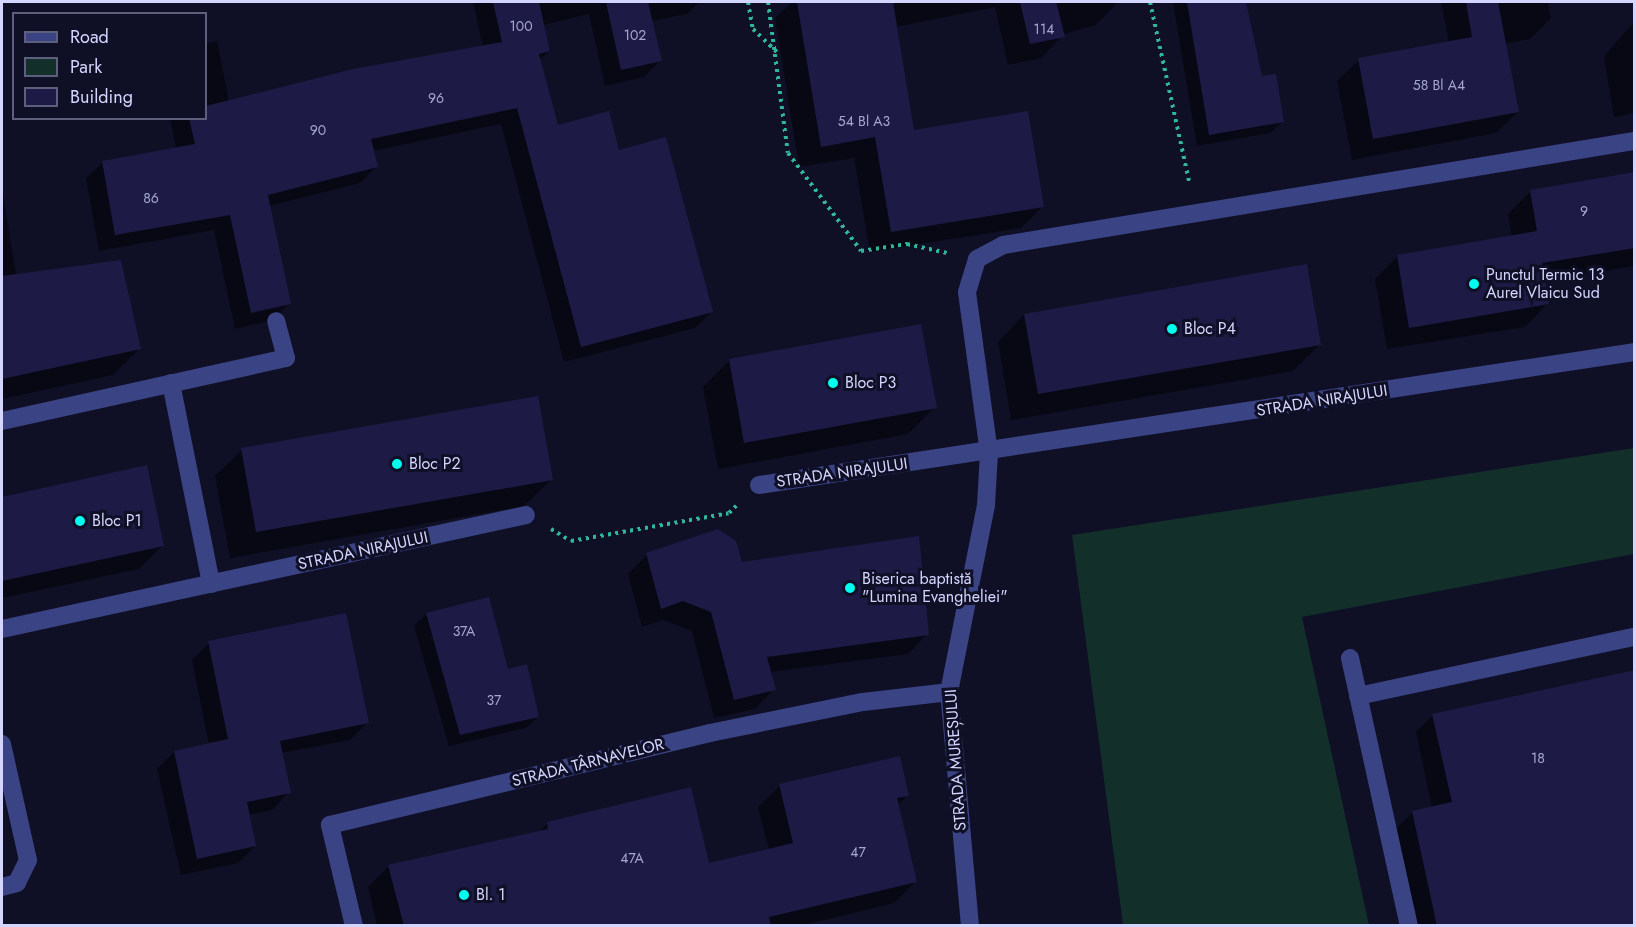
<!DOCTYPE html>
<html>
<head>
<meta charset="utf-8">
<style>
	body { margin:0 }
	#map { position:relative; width:1636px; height:927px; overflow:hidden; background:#0f0f26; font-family:Jost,sans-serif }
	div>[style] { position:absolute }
	.green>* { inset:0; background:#122f2a }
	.shadow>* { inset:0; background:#0007 }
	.building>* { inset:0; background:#1d1b46 }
	.path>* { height:4px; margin-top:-2px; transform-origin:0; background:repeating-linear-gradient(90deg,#30b799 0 3px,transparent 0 7.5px) }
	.minor>* { height:18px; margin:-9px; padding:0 9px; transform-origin:9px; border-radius:9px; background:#3a4384 }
	.dots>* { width:16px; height:16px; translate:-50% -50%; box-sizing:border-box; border:3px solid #0f0f26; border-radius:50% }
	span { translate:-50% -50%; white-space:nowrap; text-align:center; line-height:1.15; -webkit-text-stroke:6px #0f0f26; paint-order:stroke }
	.number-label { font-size:14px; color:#a6a7d1 }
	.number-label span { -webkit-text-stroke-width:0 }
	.poi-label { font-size:16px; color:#d4d6ff }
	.left { translate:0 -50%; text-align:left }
	.street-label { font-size:16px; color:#d4d6ff }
	.frame { position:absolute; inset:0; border:3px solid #d4d6ff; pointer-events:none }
	.legend { position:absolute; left:12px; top:12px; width:195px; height:108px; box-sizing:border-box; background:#0f0f26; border:2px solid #5e5f7d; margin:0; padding:8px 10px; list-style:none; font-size:18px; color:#d4d6ff }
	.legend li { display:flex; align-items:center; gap:12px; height:30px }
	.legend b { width:30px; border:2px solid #5e5f7d }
</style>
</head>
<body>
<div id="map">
	<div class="green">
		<i style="clip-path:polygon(1634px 448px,1634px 554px,1302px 617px,1369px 925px,1123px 925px,1072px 535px)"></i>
	</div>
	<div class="shadow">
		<i style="clip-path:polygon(473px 2px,699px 2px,687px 14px,651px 21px,661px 60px,644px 77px,605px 86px,589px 14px,543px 25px,549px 51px,539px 61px,557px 127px,618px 152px,711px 312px,695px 328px,564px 362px,501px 124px,372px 151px,376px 167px,360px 183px,269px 206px,289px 304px,273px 320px,235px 329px,214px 230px,99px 251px,86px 178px,103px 162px,176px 149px,170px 118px,206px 118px,206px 44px,217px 41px,229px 101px,483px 47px)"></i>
		<i style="clip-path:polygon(792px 2px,1117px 2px,1117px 3px,1096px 25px,1063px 34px,1042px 58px,1008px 65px,995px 7px,895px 27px,913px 132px,1042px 207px,1021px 228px,870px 252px,854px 158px,799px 167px,775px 18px)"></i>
		<i style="clip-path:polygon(1173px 2px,1245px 2px,1261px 78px,1282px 122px,1270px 133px,1197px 146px)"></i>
		<i style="clip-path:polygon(1441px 2px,1548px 2px,1551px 18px,1530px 39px,1505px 44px,1518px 112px,1496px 133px,1352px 160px,1337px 81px,1359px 60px,1449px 43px)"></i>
		<i style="clip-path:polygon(1634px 22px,1634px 113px,1614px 117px,1604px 56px)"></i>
		<i style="clip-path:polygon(1634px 174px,1634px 266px,1544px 281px,1547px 304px,1525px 327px,1387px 349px,1375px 279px,1397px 257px,1512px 237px,1508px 214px,1531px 191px)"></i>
		<i style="clip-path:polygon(2px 186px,16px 275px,139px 349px,113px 375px,2px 399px)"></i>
		<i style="clip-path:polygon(1024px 315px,1320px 344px,1293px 371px,1011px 420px,998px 342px)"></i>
		<i style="clip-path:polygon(730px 360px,935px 407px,908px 434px,718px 469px,703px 387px)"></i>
		<i style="clip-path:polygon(242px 450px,551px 480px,524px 506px,230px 558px,215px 476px)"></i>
		<i style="clip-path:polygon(145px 467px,162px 546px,139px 569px,2px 598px,2px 498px)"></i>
		<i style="clip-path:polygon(647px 555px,740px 564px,927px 634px,908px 654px,770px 672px,774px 689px,755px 709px,714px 718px,692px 631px,663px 620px,642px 627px,628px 574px)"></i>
		<i style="clip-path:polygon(426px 614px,506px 671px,538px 717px,526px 728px,449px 746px,414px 626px)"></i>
		<i style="clip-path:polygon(209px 643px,367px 723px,350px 740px,281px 753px,289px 792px,272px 810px,248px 815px,255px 846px,238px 863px,181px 875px,157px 769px,174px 752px,209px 745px,192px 660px)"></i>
		<i style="clip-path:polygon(1433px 715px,1634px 926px,1417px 926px,1396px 829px,1413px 812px,1432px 808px,1416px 732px)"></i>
		<i style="clip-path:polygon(780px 786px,908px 795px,897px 806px,915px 882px,894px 903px,799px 926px,377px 926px,368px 887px,389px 866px,538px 833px,547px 824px,708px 865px,769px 850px,758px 807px)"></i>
	</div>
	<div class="building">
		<i style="clip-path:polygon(493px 2px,539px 2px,550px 51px,539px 54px,558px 125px,609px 111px,619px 150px,666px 137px,713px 312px,581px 347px,517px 108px,371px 139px,378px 167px,268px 195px,291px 304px,251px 313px,230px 215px,115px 235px,102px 161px,195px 144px,189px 118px,206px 118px,206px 106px,353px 69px,502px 42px)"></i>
		<i style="clip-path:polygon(606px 2px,648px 2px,662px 61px,621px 70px)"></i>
		<i style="clip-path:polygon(797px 2px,893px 2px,914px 130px,1028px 111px,1044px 207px,891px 232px,875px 137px,821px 147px)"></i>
		<i style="clip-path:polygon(1020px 2px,1056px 2px,1065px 37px,1030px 44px)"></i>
		<i style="clip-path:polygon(1187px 2px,1246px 2px,1262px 76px,1276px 74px,1284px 122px,1209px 135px)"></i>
		<i style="clip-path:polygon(1466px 2px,1498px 2px,1519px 112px,1373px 139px,1358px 58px,1472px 37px)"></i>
		<i style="clip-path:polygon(1635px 172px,1635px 248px,1542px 263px,1549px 304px,1409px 328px,1397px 255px,1537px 231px,1530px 190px)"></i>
		<i style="clip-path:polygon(121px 260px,141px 349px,2px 379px,2px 276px)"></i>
		<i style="clip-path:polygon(1307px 264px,1321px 345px,1038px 394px,1024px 314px)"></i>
		<i style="clip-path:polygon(921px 324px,937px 408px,744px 443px,729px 359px)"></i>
		<i style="clip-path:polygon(538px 396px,553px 480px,256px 532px,241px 448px)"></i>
		<i style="clip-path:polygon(147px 465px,164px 546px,2px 581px,2px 497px)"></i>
		<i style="clip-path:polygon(718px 529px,736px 541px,742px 562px,919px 536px,929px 635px,767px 657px,776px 690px,734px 700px,711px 612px,683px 601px,661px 609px,646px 553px)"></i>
		<i style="clip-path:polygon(489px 597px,508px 669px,527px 664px,539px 717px,460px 735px,426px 613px)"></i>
		<i style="clip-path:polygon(346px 613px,369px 723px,280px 741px,291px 793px,247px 802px,256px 846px,197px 859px,174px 751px,228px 739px,208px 641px)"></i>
		<i style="clip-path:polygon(1635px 670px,1635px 926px,1437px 926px,1412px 811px,1452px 802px,1432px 714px)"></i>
		<i style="clip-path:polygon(900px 756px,909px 796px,897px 798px,917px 882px,769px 917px,771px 926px,404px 926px,388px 865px,548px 829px,547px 822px,691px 787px,709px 863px,793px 843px,779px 784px)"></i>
	</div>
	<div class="path">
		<i style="left:748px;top:2px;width:27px;rotate:80deg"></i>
		<i style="left:753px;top:29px;width:35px;rotate:44deg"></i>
		<i style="left:768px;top:2px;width:152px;rotate:82.5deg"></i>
		<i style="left:788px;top:153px;width:122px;rotate:53.3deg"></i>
		<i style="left:861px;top:251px;width:47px;rotate:-8.7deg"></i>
		<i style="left:907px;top:244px;width:41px;rotate:12.7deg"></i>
		<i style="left:1150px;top:2px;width:187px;rotate:77.7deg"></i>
		<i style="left:551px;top:529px;width:23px;rotate:31deg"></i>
		<i style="left:571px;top:541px;width:160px;rotate:-10deg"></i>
		<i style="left:729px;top:513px;width:13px;rotate:-45deg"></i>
	</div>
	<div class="minor">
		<i style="left:171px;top:383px;width:205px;rotate:78.7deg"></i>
		<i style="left:2px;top:421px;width:291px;rotate:-12.5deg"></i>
		<i style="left:286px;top:358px;width:38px;rotate:-105deg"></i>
		<i style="left:759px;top:485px;width:885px;rotate:-8.64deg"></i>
		<i style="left:2px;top:629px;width:536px;rotate:-12.27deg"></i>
		<i style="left:1350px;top:658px;width:274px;rotate:77.6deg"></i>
		<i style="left:1358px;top:696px;width:282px;rotate:-12.1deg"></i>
		<i style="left:2px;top:744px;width:119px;rotate:77.4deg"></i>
		<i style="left:28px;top:860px;width:25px;rotate:116deg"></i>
		<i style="left:17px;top:883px;width:16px;rotate:165deg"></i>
		<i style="left:354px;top:926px;width:104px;rotate:-103.4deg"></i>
		<i style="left:330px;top:825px;width:391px;rotate:-13.6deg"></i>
		<i style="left:710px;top:733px;width:156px;rotate:-11.5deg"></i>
		<i style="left:863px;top:702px;width:87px;rotate:-6.6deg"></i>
		<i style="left:970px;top:926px;width:235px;rotate:-95.1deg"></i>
		<i style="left:949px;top:692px;width:191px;rotate:-78.8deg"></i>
		<i style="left:986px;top:505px;width:52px;rotate:-86.7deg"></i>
		<i style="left:989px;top:453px;width:162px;rotate:-97.8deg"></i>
		<i style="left:967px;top:292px;width:34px;rotate:-73deg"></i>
		<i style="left:977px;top:259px;width:30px;rotate:-28deg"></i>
		<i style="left:1003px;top:245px;width:640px;rotate:-9.36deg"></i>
	</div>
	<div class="dots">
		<i style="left:1474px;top:284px;background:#01fdee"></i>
		<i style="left:1172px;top:329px;background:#01fdee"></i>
		<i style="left:833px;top:383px;background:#01fdee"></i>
		<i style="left:397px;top:464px;background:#01fdee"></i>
		<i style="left:80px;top:521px;background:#01fdee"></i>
		<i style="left:850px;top:588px;background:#01fdee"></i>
		<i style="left:464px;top:895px;background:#01fdee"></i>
	</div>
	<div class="number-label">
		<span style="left:521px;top:26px">100</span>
		<span style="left:1044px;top:29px">114</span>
		<span style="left:635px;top:35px">102</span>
		<span style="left:1439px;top:85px">58 Bl A4</span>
		<span style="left:436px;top:98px">96</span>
		<span style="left:864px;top:121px">54 Bl A3</span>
		<span style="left:318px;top:130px">90</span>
		<span style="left:151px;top:198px">86</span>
		<span style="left:1584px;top:211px">9</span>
		<span style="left:464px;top:631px">37A</span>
		<span style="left:494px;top:700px">37</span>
		<span style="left:1538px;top:758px">18</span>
		<span style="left:858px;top:852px">47</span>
		<span style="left:632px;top:858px">47A</span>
	</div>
	<div class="poi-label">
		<span class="left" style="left:1486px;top:284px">Punctul Termic 13<br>Aurel Vlaicu Sud</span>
		<span class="left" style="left:1184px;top:329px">Bloc P4</span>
		<span class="left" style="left:845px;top:383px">Bloc P3</span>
		<span class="left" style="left:409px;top:464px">Bloc P2</span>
		<span class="left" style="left:92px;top:521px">Bloc P1</span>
		<span class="left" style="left:862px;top:588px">Biserica baptistă<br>"Lumina Evangheliei"</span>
		<span class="left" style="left:476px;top:895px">Bl. 1</span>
	</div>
	<div class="street-label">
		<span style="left:1322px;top:401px;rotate:-9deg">STRADA NIRAJULUI</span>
		<span style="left:842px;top:473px;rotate:-8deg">STRADA NIRAJULUI</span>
		<span style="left:363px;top:551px;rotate:-12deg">STRADA NIRAJULUI</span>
		<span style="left:956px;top:760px;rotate:-94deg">STRADA MUREȘULUI</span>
		<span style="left:588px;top:763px;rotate:-14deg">STRADA TÂRNAVELOR</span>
	</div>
	<div class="frame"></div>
	<ul class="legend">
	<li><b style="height:8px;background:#3a4384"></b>Road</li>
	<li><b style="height:16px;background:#122f2a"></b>Park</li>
	<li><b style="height:16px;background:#1d1b46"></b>Building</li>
	</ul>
</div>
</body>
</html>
